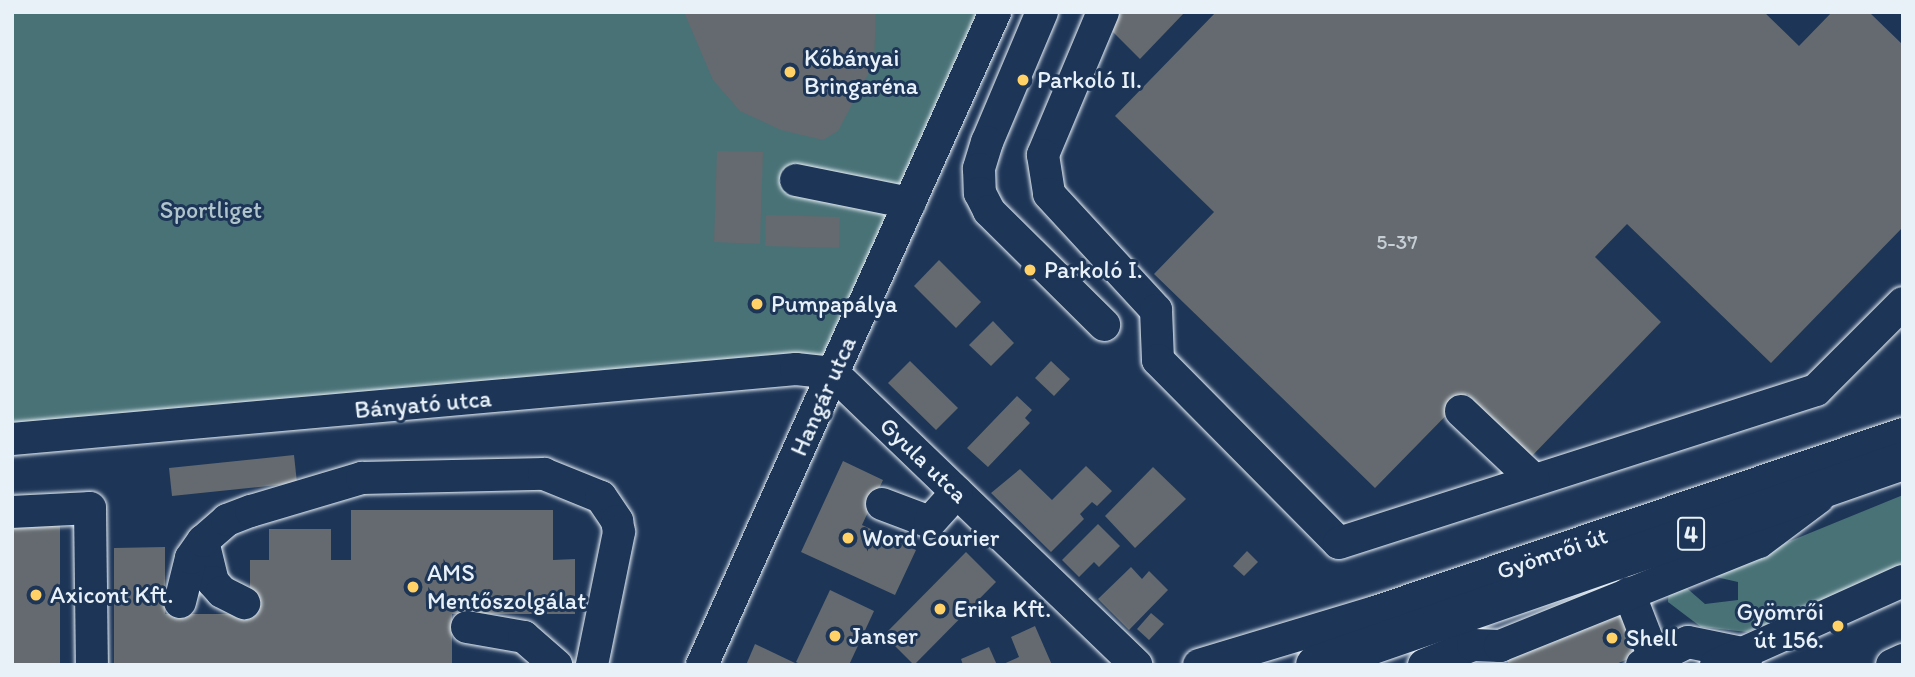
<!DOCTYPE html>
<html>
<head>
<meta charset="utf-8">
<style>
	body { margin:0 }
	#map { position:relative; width:1915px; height:677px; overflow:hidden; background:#1d3557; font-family:Itim,sans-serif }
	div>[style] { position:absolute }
	.green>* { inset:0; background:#497277 }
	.building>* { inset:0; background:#646a6f }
	.roads { filter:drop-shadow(0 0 2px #e8f1f8) drop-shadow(0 0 2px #e8f1f8) }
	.minor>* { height:32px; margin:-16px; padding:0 16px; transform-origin:16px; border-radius:16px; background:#1d3557 }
	.major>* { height:38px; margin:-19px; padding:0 19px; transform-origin:19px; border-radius:19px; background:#1d3557 }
	.dots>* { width:19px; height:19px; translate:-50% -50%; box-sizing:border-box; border:4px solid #1d3557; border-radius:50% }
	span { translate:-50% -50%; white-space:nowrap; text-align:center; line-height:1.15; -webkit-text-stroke:6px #1d3557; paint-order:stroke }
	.number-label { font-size:21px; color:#c7cfd6 }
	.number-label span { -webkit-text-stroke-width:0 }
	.shield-label span { padding:2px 5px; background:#1d3557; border:2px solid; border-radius:5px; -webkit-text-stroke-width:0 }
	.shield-label { font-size:23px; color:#e8f1f8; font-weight:700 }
	.poi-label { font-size:24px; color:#e8f1f8 }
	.left { translate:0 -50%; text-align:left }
	.right { translate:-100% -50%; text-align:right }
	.park-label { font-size:24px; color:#b0c5cb }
	.street-label { font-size:24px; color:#e8f1f8 }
	.frame { position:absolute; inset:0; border:14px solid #e8f1f8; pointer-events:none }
</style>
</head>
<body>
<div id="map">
	<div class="green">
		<i style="clip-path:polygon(12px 12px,977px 12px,825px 356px,12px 424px)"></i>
		<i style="clip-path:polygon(1903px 495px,1903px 567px,1747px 632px,1701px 627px,1668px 602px,1669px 586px,1682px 584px,1705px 604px,1738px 600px,1738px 582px,1707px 575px)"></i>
	</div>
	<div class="building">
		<i style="clip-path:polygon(684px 12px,876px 12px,874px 63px,838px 131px,823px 140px,781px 130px,740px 111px,713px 80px)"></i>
		<i style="clip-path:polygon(1112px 12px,1185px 12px,1140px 59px,1103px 22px)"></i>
		<i style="clip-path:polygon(1216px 12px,1764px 12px,1799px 46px,1832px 12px,1869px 12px,1903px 45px,1903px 227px,1771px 363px,1627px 224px,1595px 257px,1661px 322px,1531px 457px,1467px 394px,1375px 488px,1154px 274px,1214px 212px,1115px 116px)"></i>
		<i style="clip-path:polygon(717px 151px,763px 152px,760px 244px,714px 242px)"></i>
		<i style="clip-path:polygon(766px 215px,840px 217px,839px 248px,765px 246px)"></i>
		<i style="clip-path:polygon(939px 260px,981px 302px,956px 328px,914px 286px)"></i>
		<i style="clip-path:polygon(993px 321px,1014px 343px,991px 366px,969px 345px)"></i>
		<i style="clip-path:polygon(910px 361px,958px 408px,936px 430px,888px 383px)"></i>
		<i style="clip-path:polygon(1051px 361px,1070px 379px,1054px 396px,1035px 378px)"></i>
		<i style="clip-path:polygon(1017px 396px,1032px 410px,1025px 418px,1030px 423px,988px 467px,967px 448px)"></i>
		<i style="clip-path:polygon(294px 455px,297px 483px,172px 496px,169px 468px)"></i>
		<i style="clip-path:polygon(843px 461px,883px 480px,862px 525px,916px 550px,895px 595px,801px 552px)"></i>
		<i style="clip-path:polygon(1086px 466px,1112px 491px,1097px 506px,1092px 502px,1080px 514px,1084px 519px,1051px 552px,991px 493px,1020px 469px,1052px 500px)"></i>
		<i style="clip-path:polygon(1153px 467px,1186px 499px,1135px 548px,1105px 516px)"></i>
		<i style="clip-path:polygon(351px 510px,553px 510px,553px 560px,575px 559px,575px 614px,452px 614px,452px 665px,114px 665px,114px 548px,165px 547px,165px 614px,250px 614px,250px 560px,269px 560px,269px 529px,331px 529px,331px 560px,351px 560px)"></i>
		<i style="clip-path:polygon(12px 524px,60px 524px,60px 665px,12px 665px)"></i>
		<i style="clip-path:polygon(1098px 524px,1120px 546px,1099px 567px,1094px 562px,1079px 577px,1062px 560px)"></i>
		<i style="clip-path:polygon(1247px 551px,1258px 562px,1244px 576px,1233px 566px)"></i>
		<i style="clip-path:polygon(966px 552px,996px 582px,914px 665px,884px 635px)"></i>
		<i style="clip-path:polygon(1131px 567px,1142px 579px,1149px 571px,1168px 590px,1129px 630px,1098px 599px)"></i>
		<i style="clip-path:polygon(830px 590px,874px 611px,849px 665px,802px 665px,796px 662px)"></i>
		<i style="clip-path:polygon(1619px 607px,1637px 655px,1614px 665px,1509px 665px,1498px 637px)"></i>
		<i style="clip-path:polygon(1151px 613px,1164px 624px,1149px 640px,1137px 629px)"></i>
		<i style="clip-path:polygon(1035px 626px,1052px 665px,1001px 665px,1019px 657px,1011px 637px)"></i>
		<i style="clip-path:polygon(755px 644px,795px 663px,794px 665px,746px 665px)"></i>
		<i style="clip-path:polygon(989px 647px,997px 665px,963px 665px,961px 659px)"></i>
	</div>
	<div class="roads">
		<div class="minor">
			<i style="left:1042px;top:12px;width:141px;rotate:112.9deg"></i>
			<i style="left:987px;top:142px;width:28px;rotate:107deg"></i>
			<i style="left:979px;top:169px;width:24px;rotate:88deg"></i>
			<i style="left:980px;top:193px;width:20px;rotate:63deg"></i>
			<i style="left:989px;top:211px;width:162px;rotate:44.7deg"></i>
			<i style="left:1103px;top:12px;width:155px;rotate:112.8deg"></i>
			<i style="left:1043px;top:155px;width:39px;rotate:81deg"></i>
			<i style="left:1049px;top:194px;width:158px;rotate:47.3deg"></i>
			<i style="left:1156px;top:310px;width:50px;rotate:87.7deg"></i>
			<i style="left:1158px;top:360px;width:257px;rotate:45.3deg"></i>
			<i style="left:1339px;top:543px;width:501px;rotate:-17.78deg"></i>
			<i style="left:1816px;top:390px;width:123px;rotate:-45deg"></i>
			<i style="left:796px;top:180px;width:116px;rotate:11.4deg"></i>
			<i style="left:833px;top:373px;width:421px;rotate:43.9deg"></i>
			<i style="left:1461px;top:411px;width:100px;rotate:43.4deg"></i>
			<i style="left:12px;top:439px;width:787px;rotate:-5.1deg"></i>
			<i style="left:796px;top:369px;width:37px;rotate:6deg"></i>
			<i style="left:882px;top:504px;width:51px;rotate:20.6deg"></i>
			<i style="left:930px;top:522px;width:40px;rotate:-48deg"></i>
			<i style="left:12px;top:512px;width:78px;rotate:-2.9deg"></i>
			<i style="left:90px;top:508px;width:157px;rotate:89.3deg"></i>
			<i style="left:203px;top:541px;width:42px;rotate:76.3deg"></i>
			<i style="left:213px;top:582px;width:13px;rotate:48deg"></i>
			<i style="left:222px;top:592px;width:25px;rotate:27deg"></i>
			<i style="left:1629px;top:593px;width:72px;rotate:68.8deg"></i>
			<i style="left:180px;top:602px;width:45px;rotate:-76deg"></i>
			<i style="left:191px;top:558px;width:21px;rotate:-55deg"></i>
			<i style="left:203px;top:541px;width:32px;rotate:-41deg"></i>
			<i style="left:227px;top:520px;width:26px;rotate:-21deg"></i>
			<i style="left:251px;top:511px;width:116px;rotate:-16.6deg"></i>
			<i style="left:362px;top:478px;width:182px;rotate:-1.3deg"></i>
			<i style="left:544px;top:474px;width:61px;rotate:22deg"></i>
			<i style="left:601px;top:497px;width:29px;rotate:56deg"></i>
			<i style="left:617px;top:521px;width:11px;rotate:80deg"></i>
			<i style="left:619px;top:532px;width:136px;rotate:101.5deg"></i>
			<i style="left:467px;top:627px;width:58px;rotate:10deg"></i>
			<i style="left:524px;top:637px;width:43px;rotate:41.2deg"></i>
			<i style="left:702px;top:665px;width:716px;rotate:-65.83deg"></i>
			<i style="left:1199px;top:665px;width:184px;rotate:-16.8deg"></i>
			<i style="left:1375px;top:612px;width:557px;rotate:-18.63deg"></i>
			<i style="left:1424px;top:665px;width:53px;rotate:-22.2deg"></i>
			<i style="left:1473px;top:645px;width:27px;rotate:2deg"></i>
			<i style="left:1500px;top:646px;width:279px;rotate:-21.9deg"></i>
			<i style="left:1759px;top:542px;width:74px;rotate:-36.7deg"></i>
			<i style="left:1642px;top:665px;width:51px;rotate:-26.6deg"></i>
			<i style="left:1688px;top:642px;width:55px;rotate:11.5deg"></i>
			<i style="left:1742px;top:653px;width:8px;rotate:60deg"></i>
			<i style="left:1716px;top:665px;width:205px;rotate:-24.2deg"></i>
			<i style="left:1892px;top:665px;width:12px;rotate:-24deg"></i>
		</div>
		<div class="major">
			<i style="left:1315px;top:665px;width:622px;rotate:-19.13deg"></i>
		</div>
	</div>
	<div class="dots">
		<i style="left:790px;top:72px;background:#ffd166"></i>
		<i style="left:1023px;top:80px;background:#ffd166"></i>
		<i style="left:1030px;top:270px;background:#ffd166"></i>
		<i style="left:757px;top:304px;background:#ffd166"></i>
		<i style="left:848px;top:538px;background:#ffd166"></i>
		<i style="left:413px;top:587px;background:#ffd166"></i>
		<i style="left:36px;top:595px;background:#ffd166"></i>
		<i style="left:940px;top:609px;background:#ffd166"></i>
		<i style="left:1838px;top:626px;background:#ffd166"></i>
		<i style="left:835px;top:636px;background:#ffd166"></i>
		<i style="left:1612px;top:638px;background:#ffd166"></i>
	</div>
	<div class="number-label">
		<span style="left:1397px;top:242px">5-37</span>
	</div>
	<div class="shield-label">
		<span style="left:1691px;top:534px">4</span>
	</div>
	<div class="poi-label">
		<span class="left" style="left:804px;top:72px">Kőbányai<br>Bringaréna</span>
		<span class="left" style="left:1037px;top:80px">Parkoló II.</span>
		<span class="left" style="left:1044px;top:270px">Parkoló I.</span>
		<span class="left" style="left:771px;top:304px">Pumpapálya</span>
		<span class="left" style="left:862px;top:538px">Word Courier</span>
		<span class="left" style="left:427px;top:587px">AMS<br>Mentőszolgálat</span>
		<span class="left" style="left:50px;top:595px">Axicont Kft.</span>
		<span class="left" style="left:954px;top:609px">Erika Kft.</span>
		<span class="right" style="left:1824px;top:626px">Gyömrői<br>út 156.</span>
		<span class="left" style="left:849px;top:636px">Janser</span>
		<span class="left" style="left:1626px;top:638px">Shell</span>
	</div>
	<div class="park-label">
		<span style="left:211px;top:210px">Sportliget</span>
	</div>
	<div class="street-label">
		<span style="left:823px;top:396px;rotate:-66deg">Hangár utca</span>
		<span style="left:423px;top:404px;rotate:-5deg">Bányató utca</span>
		<span style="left:924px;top:460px;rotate:44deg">Gyula utca</span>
		<span style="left:1552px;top:553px;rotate:-19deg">Gyömrői út</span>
	</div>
	<div class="frame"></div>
</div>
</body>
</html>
